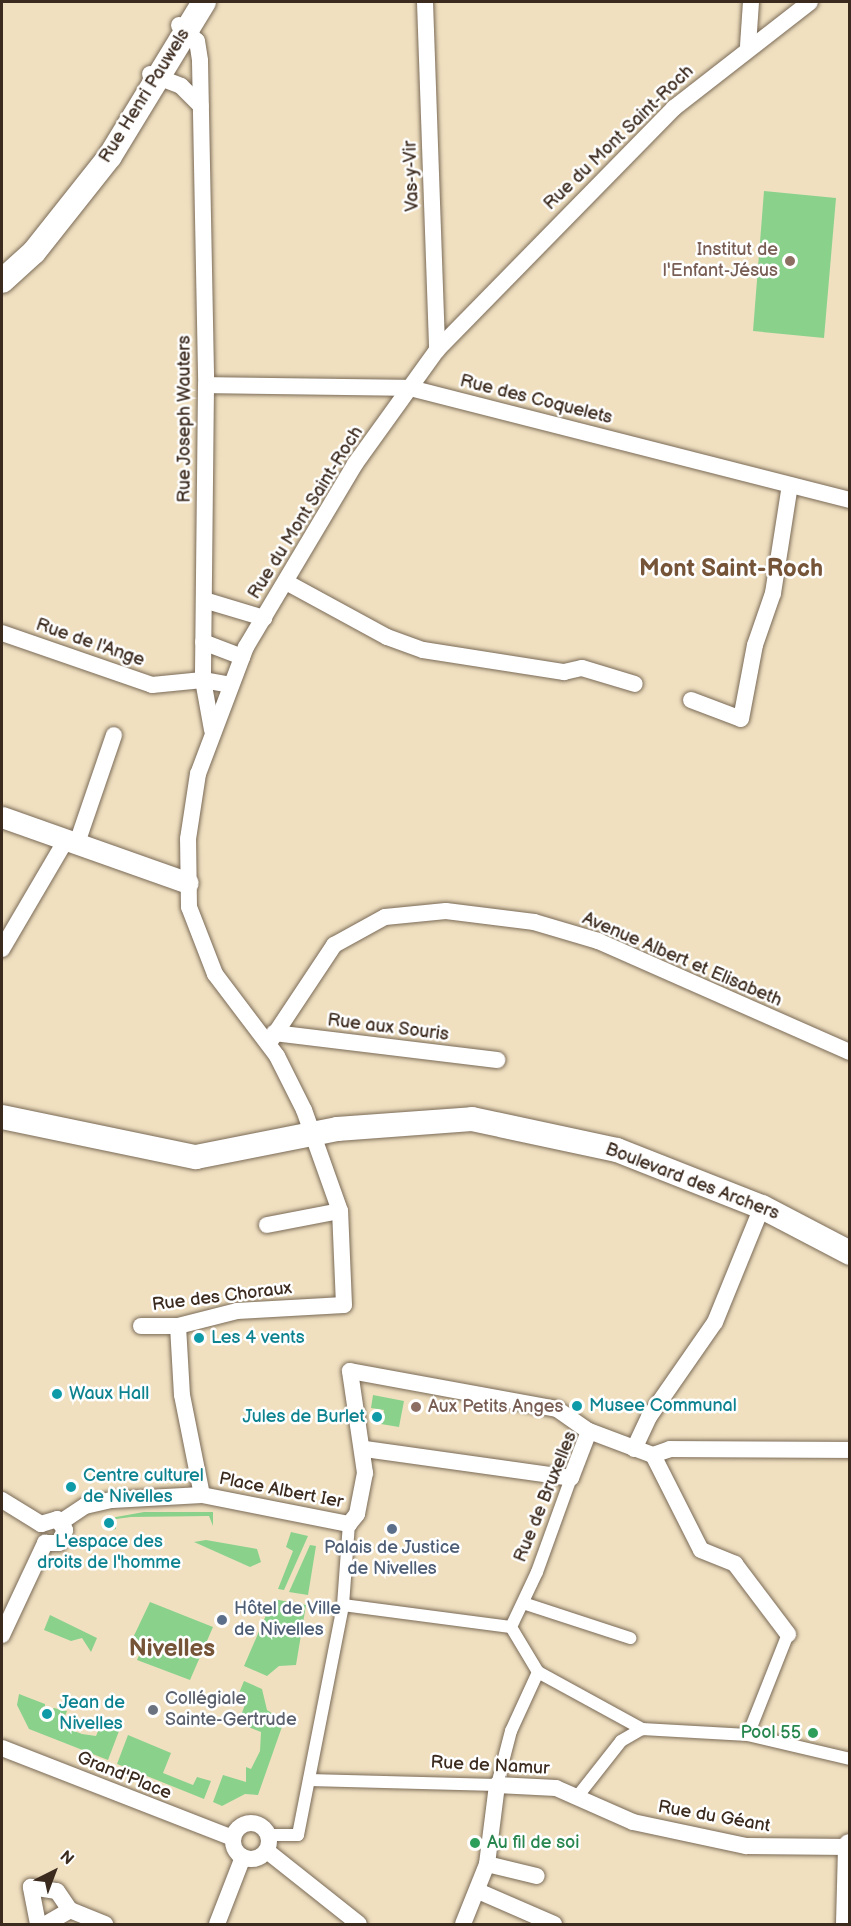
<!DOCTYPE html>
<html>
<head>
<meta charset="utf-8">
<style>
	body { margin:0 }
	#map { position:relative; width:851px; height:1926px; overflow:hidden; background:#f0e0c0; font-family:"Balsamiq Sans",sans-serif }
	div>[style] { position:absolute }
	.green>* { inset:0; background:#8ad18c }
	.roads { filter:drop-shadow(0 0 2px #7a6a57) drop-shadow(0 0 2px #7a6a57) }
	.pedestrian>* { height:12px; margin:-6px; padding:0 6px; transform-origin:6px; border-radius:6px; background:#fff }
	.minor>* { height:16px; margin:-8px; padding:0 8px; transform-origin:8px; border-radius:8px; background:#fff }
	.minor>.ring { margin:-8px; padding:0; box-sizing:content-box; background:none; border:16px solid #fff; border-radius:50% }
	.tertiary>* { height:21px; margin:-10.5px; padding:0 10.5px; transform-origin:10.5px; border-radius:10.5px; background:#fff }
	.secondary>* { height:24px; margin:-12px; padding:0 12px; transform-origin:12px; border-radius:12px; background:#fff }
	.dots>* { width:16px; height:16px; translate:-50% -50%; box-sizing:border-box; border:3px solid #fff; border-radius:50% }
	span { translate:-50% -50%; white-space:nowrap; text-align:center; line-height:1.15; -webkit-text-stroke:5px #fff; paint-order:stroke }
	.street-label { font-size:18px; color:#3b2a1e }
	.education-label { font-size:18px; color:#785e54 }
	.right { translate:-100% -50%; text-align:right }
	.left { translate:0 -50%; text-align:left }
	.culture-label { font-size:18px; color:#0d838f }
	.service-label { font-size:18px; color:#4e5e75 }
	.worship-label { font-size:18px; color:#5b616d }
	.leisure-label { font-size:18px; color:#27864d }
	.district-label { font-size:24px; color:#755438; font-weight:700 }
	.frame { position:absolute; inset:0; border:3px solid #3b2a1e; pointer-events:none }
	.north { position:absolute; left:24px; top:1842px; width:60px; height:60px; -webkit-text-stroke:4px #fff; paint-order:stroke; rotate:42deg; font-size:16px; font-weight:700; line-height:24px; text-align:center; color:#3b2a1e }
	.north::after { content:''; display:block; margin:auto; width:21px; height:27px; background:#3b2a1e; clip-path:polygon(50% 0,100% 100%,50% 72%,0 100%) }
</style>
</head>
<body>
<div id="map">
	<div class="green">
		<i style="clip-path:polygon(764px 191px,836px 198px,824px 338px,753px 331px)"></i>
		<i style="clip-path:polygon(373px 1395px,404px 1401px,399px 1427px,381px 1424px,384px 1410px,371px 1408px)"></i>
		<i style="clip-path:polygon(144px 1512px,213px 1512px,213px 1526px,209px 1516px,131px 1517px,116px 1519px,116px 1529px,107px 1531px,105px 1519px)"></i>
		<i style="clip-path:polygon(291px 1532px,308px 1536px,284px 1590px,278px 1589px,293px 1551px,286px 1547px)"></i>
		<i style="clip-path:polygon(206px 1540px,257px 1549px,261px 1562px,250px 1567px,194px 1542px)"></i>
		<i style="clip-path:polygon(310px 1545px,316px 1546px,308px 1595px,289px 1592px)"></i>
		<i style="clip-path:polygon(273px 1599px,306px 1605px,296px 1665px,279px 1666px,267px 1676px,244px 1666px)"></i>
		<i style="clip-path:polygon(150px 1602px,213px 1627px,190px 1680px,137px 1660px,142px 1649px,130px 1644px)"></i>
		<i style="clip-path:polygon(50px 1615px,97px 1638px,91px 1652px,82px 1638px,71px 1641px,44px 1630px)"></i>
		<i style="clip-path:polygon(244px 1681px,262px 1689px,267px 1710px,284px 1721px,258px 1795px,245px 1794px,222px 1806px,213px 1802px,223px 1775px,246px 1782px,246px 1767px,251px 1769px,260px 1751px,261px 1732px,238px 1723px,248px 1697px,239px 1693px)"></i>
		<i style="clip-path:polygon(19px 1694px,45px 1704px,45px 1714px,54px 1708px,67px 1711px,61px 1726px,82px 1734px,96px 1736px,101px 1724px,119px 1731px,108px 1760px,29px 1729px,17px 1705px)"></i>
		<i style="clip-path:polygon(128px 1735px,171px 1753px,163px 1773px,193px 1785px,197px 1777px,211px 1781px,204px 1799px,117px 1764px)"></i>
	</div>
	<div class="roads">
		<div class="pedestrian">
			<i style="left:523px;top:1603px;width:113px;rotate:18.1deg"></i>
			<i style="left:343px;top:1605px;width:169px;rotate:7.5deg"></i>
			<i style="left:511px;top:1627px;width:52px;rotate:59deg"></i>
			<i style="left:538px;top:1672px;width:119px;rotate:28.7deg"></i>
			<i style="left:511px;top:1627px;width:61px;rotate:-64.7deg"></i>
			<i style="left:537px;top:1572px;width:100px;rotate:-70.1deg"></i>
			<i style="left:748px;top:1735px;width:109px;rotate:-68.4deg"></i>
			<i style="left:309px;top:1780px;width:188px;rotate:1.5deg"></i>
			<i style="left:497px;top:1785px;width:56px;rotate:-75.5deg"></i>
			<i style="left:511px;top:1731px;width:65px;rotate:-65.4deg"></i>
			<i style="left:577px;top:1797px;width:71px;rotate:-51.8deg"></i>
			<i style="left:621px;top:1741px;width:24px;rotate:-30deg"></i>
			<i style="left:642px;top:1729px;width:106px;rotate:3.2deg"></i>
			<i style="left:748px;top:1735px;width:105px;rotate:13.2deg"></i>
			<i style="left:269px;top:1835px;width:29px"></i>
			<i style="left:298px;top:1835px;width:234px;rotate:-78.9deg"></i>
			<i style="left:343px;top:1605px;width:81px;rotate:-85.8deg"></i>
		</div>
		<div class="minor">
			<i style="left:425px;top:2px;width:348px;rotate:88deg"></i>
			<i style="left:179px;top:25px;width:24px;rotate:42deg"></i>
			<i style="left:197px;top:41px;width:20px;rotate:81deg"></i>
			<i style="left:200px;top:61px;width:324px;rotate:88.9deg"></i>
			<i style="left:206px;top:385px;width:295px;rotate:90.6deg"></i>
			<i style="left:203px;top:680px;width:51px;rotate:79.8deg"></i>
			<i style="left:748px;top:46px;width:44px;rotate:-86.1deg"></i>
			<i style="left:150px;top:74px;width:33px;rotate:21deg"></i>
			<i style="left:181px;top:86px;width:28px;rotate:45deg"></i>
			<i style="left:206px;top:385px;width:204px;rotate:0.8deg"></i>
			<i style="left:410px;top:388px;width:454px;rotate:14.3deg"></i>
			<i style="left:286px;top:582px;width:115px;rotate:28.6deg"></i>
			<i style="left:387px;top:637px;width:38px;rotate:20deg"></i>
			<i style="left:423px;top:650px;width:143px;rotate:8.9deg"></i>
			<i style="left:564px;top:672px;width:18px;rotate:-13deg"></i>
			<i style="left:582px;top:668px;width:55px;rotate:16.8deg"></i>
			<i style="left:204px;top:600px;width:63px;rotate:16.7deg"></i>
			<i style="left:2px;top:633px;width:159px;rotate:19.1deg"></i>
			<i style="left:152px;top:685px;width:51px;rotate:-5.6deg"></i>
			<i style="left:203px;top:680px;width:28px;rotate:10deg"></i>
			<i style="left:203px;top:642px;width:42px;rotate:21deg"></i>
			<i style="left:691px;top:700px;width:53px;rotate:20.8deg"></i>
			<i style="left:741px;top:719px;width:75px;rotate:-79.3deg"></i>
			<i style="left:755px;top:645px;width:55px;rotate:-70.9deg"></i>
			<i style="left:773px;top:593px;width:109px;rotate:-81.1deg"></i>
			<i style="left:77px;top:843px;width:114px;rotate:-71.1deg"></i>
			<i style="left:2px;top:949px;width:126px;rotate:-59.6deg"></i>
			<i style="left:274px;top:1033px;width:225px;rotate:6.9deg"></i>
			<i style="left:269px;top:1043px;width:118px;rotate:-56.4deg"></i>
			<i style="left:334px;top:945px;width:58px;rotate:-28.8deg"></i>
			<i style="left:385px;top:917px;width:61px;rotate:-5.6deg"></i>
			<i style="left:446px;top:911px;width:89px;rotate:7.1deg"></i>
			<i style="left:534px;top:922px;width:67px;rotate:16.5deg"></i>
			<i style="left:598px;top:941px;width:275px;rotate:23.8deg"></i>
			<i style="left:267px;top:1225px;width:74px;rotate:-10.9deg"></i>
			<i style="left:141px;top:1326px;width:37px"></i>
			<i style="left:178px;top:1326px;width:61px;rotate:-14.3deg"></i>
			<i style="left:237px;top:1311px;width:107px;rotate:-3.2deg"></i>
			<i style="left:344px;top:1305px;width:94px;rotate:-92.4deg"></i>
			<i style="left:340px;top:1211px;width:107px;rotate:-109.6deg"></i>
			<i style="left:304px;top:1110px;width:60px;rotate:-116.6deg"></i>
			<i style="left:277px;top:1056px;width:103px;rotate:-127.1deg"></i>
			<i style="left:215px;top:974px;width:72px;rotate:-111.2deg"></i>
			<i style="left:189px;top:907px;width:68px;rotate:-90.8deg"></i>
			<i style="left:188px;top:839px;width:66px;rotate:-81.3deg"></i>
			<i style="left:198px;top:774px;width:136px;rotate:-69.3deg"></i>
			<i style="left:246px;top:647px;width:213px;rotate:-59.2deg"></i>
			<i style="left:355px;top:464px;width:140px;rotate:-54.3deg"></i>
			<i style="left:437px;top:350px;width:339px;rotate:-45.6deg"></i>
			<i style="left:674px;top:108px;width:172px;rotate:-37.9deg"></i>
			<i style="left:178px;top:1326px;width:69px;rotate:86.7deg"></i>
			<i style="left:182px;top:1395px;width:102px;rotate:78.7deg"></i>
			<i style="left:365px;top:1449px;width:208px;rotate:8deg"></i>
			<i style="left:571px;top:1478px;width:50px;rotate:-69deg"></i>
			<i style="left:634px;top:1449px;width:35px;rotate:-65deg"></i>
			<i style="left:649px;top:1417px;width:116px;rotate:-55.2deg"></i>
			<i style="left:715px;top:1322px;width:124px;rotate:-67.8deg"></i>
			<i style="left:653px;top:1455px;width:106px;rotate:63.2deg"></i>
			<i style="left:701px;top:1550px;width:37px;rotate:22deg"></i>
			<i style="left:735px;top:1564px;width:88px;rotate:52.9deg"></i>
			<i style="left:2px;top:1500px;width:46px;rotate:31.6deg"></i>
			<i style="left:61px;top:1522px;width:29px;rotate:-34deg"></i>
			<i style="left:85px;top:1506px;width:28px;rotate:-13deg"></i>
			<i style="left:112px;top:1500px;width:90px;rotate:-3.2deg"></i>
			<i style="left:202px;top:1495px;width:150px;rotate:11.2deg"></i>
			<i style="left:349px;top:1524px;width:13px;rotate:-51deg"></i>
			<i style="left:357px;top:1514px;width:42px;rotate:-79deg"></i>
			<i style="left:365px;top:1473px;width:103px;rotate:-98.4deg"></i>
			<i style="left:350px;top:1371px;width:210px;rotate:10.4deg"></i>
			<i style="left:557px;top:1409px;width:39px;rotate:35deg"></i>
			<i style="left:589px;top:1431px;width:68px;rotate:20.6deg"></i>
			<i style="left:653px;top:1455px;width:18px;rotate:-19deg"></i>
			<i style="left:670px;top:1449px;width:180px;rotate:0.3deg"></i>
			<i style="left:41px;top:1524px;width:17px;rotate:-17deg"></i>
			<i style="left:57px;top:1519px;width:14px;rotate:54deg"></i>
			<i style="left:65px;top:1530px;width:14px;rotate:115deg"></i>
			<i style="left:59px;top:1543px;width:14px;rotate:180deg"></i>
			<i style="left:2px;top:1635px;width:102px;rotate:-64.9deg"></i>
			<i style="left:2px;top:1748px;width:248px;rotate:21.3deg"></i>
			<i class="ring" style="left:233px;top:1823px;width:20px;height:20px"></i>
			<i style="left:267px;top:1851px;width:117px;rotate:38.4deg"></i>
			<i style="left:487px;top:1864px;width:51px;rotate:13.5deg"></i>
			<i style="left:478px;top:1891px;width:83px;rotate:23.5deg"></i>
			<i style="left:38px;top:1924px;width:38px;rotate:-101deg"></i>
			<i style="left:31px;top:1887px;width:26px;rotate:9deg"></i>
			<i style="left:57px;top:1891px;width:23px;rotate:56deg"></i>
			<i style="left:70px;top:1910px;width:38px;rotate:22deg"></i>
			<i style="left:46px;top:1924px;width:28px;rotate:-30deg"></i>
			<i style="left:217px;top:1924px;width:72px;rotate:-68.8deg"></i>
			<i style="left:463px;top:1924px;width:65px;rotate:-68.2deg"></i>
			<i style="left:487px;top:1864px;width:80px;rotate:-82.8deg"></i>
			<i style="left:497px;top:1785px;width:59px;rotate:2.9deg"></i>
			<i style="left:556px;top:1788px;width:84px;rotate:23.8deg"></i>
			<i style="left:633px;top:1822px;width:116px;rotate:12deg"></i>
			<i style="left:746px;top:1846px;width:103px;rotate:0.6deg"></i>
		</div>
		<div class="tertiary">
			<i style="left:2px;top:817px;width:197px;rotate:19.5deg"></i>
		</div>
		<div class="secondary">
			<i style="left:2px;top:281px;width:43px;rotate:-42.2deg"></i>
			<i style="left:34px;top:252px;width:122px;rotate:-51.6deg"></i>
			<i style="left:110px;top:156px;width:180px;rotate:-58.6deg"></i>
			<i style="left:2px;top:1117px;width:198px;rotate:11.7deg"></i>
			<i style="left:196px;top:1157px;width:144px;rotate:-11.2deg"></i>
			<i style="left:337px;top:1129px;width:135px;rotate:-4.2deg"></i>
			<i style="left:472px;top:1119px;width:148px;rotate:12.1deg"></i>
			<i style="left:617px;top:1150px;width:156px;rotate:21.5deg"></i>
			<i style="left:762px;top:1207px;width:99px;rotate:27.6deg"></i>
			<i style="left:848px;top:1924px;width:78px;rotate:-88.5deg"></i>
		</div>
	</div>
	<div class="dots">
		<i style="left:790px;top:261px;background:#8d6e63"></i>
		<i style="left:199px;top:1338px;background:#0f9aa8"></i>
		<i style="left:57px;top:1394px;background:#0f9aa8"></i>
		<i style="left:577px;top:1406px;background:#0f9aa8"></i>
		<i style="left:416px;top:1407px;background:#8d6e63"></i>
		<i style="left:377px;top:1417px;background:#0f9aa8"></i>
		<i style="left:71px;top:1487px;background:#0f9aa8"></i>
		<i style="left:109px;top:1523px;background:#0f9aa8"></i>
		<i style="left:392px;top:1529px;background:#5c6f8a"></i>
		<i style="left:222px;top:1620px;background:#5c6f8a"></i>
		<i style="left:153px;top:1710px;background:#6b7280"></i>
		<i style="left:47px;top:1714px;background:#0f9aa8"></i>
		<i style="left:813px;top:1733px;background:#2e9e5b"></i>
		<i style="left:475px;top:1843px;background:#2e9e5b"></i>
	</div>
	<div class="street-label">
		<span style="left:145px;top:96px;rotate:-58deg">Rue Henri Pauwels</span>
		<span style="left:619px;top:138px;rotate:-44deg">Rue du Mont Saint-Roch</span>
		<span style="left:412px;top:176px;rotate:-92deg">Vas-y-Vir</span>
		<span style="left:536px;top:400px;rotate:14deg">Rue des Coquelets</span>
		<span style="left:185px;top:419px;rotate:-90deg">Rue Joseph Wauters</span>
		<span style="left:306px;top:513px;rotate:-58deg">Rue du Mont Saint-Roch</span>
		<span style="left:90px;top:643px;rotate:19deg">Rue de l'Ange</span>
		<span style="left:682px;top:960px;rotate:23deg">Avenue Albert et Elisabeth</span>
		<span style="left:388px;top:1028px;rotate:7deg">Rue aux Souris</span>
		<span style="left:692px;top:1182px;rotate:21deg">Boulevard des Archers</span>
		<span style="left:222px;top:1297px;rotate:-7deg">Rue des Choraux</span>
		<span style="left:281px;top:1491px;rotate:11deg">Place Albert Ier</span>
		<span style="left:546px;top:1497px;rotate:-68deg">Rue de Bruxelles</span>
		<span style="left:490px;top:1766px;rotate:3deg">Rue de Namur</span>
		<span style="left:124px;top:1776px;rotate:22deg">Grand'Place</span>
		<span style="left:714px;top:1817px;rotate:10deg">Rue du Géant</span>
	</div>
	<div class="education-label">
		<span class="right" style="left:778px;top:261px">Institut de<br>l'Enfant-Jésus</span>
		<span class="left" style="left:428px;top:1407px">Aux Petits Anges</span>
	</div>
	<div class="culture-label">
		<span class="left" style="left:211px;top:1338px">Les 4 vents</span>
		<span class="left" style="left:69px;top:1394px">Waux Hall</span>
		<span class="left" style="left:589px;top:1406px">Musee Communal</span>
		<span class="right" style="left:365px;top:1417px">Jules de Burlet</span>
		<span class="left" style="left:83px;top:1487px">Centre culturel<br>de Nivelles</span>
		<span style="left:109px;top:1553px">L'espace des<br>droits de l'homme</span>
		<span class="left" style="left:59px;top:1714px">Jean de<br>Nivelles</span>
	</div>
	<div class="service-label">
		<span style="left:392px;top:1559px">Palais de Justice<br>de Nivelles</span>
		<span class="left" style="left:234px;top:1620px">Hôtel de Ville<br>de Nivelles</span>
	</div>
	<div class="worship-label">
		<span class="left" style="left:165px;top:1710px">Collégiale<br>Sainte-Gertrude</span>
	</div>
	<div class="leisure-label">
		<span class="right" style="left:801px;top:1733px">Pool 55</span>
		<span class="left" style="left:487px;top:1843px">Au fil de soi</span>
	</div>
	<div class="district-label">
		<span style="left:731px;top:569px">Mont Saint-Roch</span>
		<span style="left:172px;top:1649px">Nivelles</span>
	</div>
	<div class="frame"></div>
	<div class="north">N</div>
</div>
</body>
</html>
